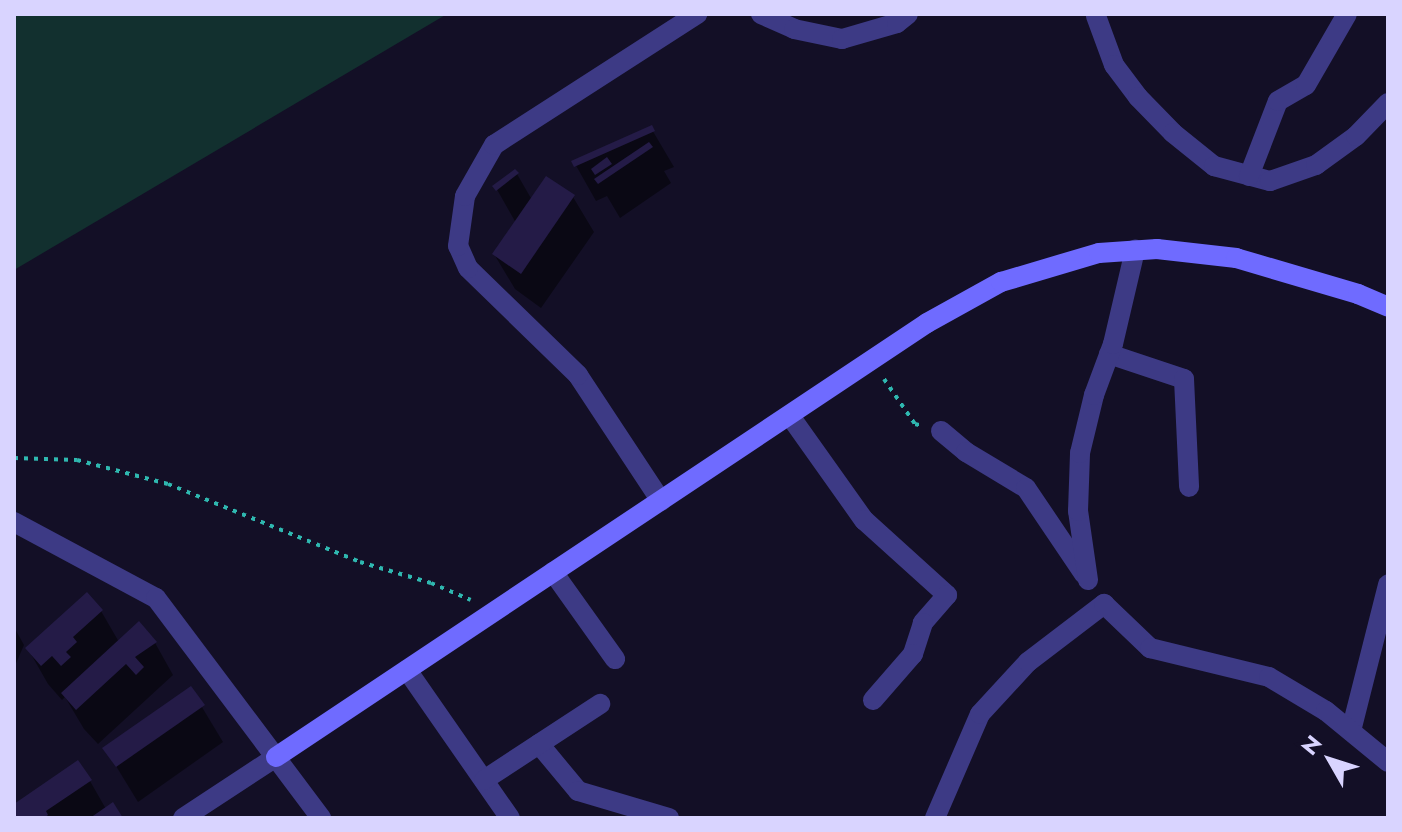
<!DOCTYPE html>
<html>
<head>
<meta charset="utf-8">
<style>
	body { margin:0 }
	#map { position:relative; width:1402px; height:832px; overflow:hidden; background:#130f26; font-family:Jost,sans-serif }
	div>[style] { position:absolute }
	.green>* { inset:0; background:#12302f }
	.shadow>* { inset:0; background:#0007 }
	.building>* { inset:0; background:#241b47 }
	.path>* { height:4px; margin-top:-2px; transform-origin:0; background:repeating-linear-gradient(90deg,#2fb8b0 0 4px,transparent 0 10px) }
	.street>* { height:20px; margin:-10px; padding:0 10px; transform-origin:10px; border-radius:10px; background:#3d3a85 }
	.secondary>* { height:20px; margin:-10px; padding:0 10px; transform-origin:10px; border-radius:10px; background:#6f6bff }
	span { translate:-50% -50%; white-space:nowrap; text-align:center; line-height:1.15; -webkit-text-stroke:7px #130f26; paint-order:stroke }
	.frame { position:absolute; inset:0; border:16px solid #d9d4ff; pointer-events:none }
	.north { position:absolute; left:1290px; top:720px; width:80px; height:80px; -webkit-text-stroke:6px #130f26; paint-order:stroke; rotate:309deg; font-size:22px; font-weight:700; line-height:32px; text-align:center; color:#d9d4ff }
	.north::after { content:''; display:block; margin:auto; width:28px; height:36px; background:#d9d4ff; clip-path:polygon(50% 0,100% 100%,50% 72%,0 100%) }
</style>
</head>
<body>
<div id="map">
	<div class="green">
		<i style="clip-path:polygon(14px 14px,447px 14px,14px 270px)"></i>
	</div>
	<div class="shadow">
		<i style="clip-path:polygon(651px 128px,674px 167px,664px 171px,671px 183px,620px 218px,607px 196px,596px 201px,574px 162px)"></i>
		<i style="clip-path:polygon(517px 174px,532px 200px,573px 197px,594px 232px,541px 308px,515px 289px,494px 254px,516px 223px,495px 186px)"></i>
		<i style="clip-path:polygon(101px 611px,119px 642px,154px 641px,173px 675px,98px 744px,84px 729px,65px 697px,62px 700px,48px 684px,28px 649px)"></i>
		<i style="clip-path:polygon(14px 627px,24px 645px,14px 668px)"></i>
		<i style="clip-path:polygon(191px 689px,223px 742px,138px 802px,105px 748px)"></i>
		<i style="clip-path:polygon(90px 781px,106px 809px,121px 818px,14px 818px,14px 807px)"></i>
	</div>
	<div class="building">
		<i style="clip-path:polygon(652px 125px,655px 131px,574px 167px,571px 161px)"></i>
		<i style="clip-path:polygon(649px 142px,653px 147px,598px 184px,594px 179px)"></i>
		<i style="clip-path:polygon(607px 157px,612px 164px,595px 175px,591px 169px)"></i>
		<i style="clip-path:polygon(515px 169px,519px 173px,496px 191px,492px 186px)"></i>
		<i style="clip-path:polygon(546px 176px,575px 195px,521px 274px,492px 254px)"></i>
		<i style="clip-path:polygon(87px 592px,103px 610px,73px 637px,77px 642px,66px 652px,71px 657px,61px 666px,52px 656px,41px 666px,25px 648px)"></i>
		<i style="clip-path:polygon(139px 621px,157px 642px,135px 657px,144px 667px,136px 675px,126px 664px,76px 710px,61px 693px)"></i>
		<i style="clip-path:polygon(191px 686px,205px 705px,116px 767px,102px 748px)"></i>
		<i style="clip-path:polygon(78px 760px,92px 780px,46px 811px,48px 815px,44px 818px,14px 818px,14px 804px)"></i>
		<i style="clip-path:polygon(113px 802px,123px 818px,90px 818px)"></i>
	</div>
	<div class="path">
		<i style="left:884px;top:379px;width:55px;rotate:55.4deg"></i>
		<i style="left:915px;top:424px;width:8px;rotate:14deg"></i>
		<i style="left:14px;top:458px;width:63px;rotate:1.8deg"></i>
		<i style="left:77px;top:460px;width:94px;rotate:14.8deg"></i>
		<i style="left:168px;top:484px;width:207px;rotate:22.1deg"></i>
		<i style="left:360px;top:562px;width:74px;rotate:16.5deg"></i>
		<i style="left:431px;top:583px;width:43px;rotate:23deg"></i>
	</div>
	<div class="street">
		<i style="left:761px;top:14px;width:36px;rotate:24deg"></i>
		<i style="left:794px;top:29px;width:49px;rotate:11.8deg"></i>
		<i style="left:842px;top:39px;width:57px;rotate:-16.2deg"></i>
		<i style="left:897px;top:23px;width:14px;rotate:-39deg"></i>
		<i style="left:1096px;top:16px;width:52px;rotate:69.8deg"></i>
		<i style="left:1114px;top:65px;width:40px;rotate:53deg"></i>
		<i style="left:1138px;top:97px;width:50px;rotate:45.8deg"></i>
		<i style="left:1173px;top:133px;width:53px;rotate:38.8deg"></i>
		<i style="left:1214px;top:166px;width:58px;rotate:15deg"></i>
		<i style="left:1270px;top:181px;width:49px;rotate:-19.2deg"></i>
		<i style="left:1316px;top:165px;width:49px;rotate:-35.9deg"></i>
		<i style="left:1356px;top:136px;width:46px;rotate:-45.9deg"></i>
		<i style="left:1249px;top:176px;width:80px;rotate:-68.9deg"></i>
		<i style="left:1278px;top:101px;width:32px;rotate:-30deg"></i>
		<i style="left:1306px;top:85px;width:82px;rotate:-60deg"></i>
		<i style="left:1109px;top:354px;width:79px;rotate:18.4deg"></i>
		<i style="left:1184px;top:379px;width:108px;rotate:87.3deg"></i>
		<i style="left:790px;top:416px;width:128px;rotate:54.6deg"></i>
		<i style="left:864px;top:520px;width:112px;rotate:42.1deg"></i>
		<i style="left:947px;top:595px;width:37px;rotate:131deg"></i>
		<i style="left:923px;top:623px;width:33px;rotate:108deg"></i>
		<i style="left:913px;top:654px;width:61px;rotate:131deg"></i>
		<i style="left:941px;top:431px;width:33px;rotate:40deg"></i>
		<i style="left:966px;top:452px;width:70px;rotate:31deg"></i>
		<i style="left:1026px;top:488px;width:104px;rotate:56deg"></i>
		<i style="left:661px;top:501px;width:151px;rotate:-123.4deg"></i>
		<i style="left:578px;top:375px;width:153px;rotate:-135.8deg"></i>
		<i style="left:468px;top:268px;width:24px;rotate:-114deg"></i>
		<i style="left:458px;top:246px;width:50px;rotate:-82deg"></i>
		<i style="left:465px;top:196px;width:59px;rotate:-60.4deg"></i>
		<i style="left:494px;top:145px;width:242px;rotate:-32.8deg"></i>
		<i style="left:14px;top:522px;width:161px;rotate:28.2deg"></i>
		<i style="left:156px;top:598px;width:275px;rotate:53.1deg"></i>
		<i style="left:553px;top:572px;width:107px;rotate:54.5deg"></i>
		<i style="left:1088px;top:580px;width:70px;rotate:-98.2deg"></i>
		<i style="left:1078px;top:511px;width:58px;rotate:-88deg"></i>
		<i style="left:1080px;top:453px;width:60px;rotate:-76.4deg"></i>
		<i style="left:1094px;top:395px;width:54px;rotate:-69.6deg"></i>
		<i style="left:1113px;top:344px;width:97px;rotate:-76.8deg"></i>
		<i style="left:407px;top:670px;width:180px;rotate:55.2deg"></i>
		<i style="left:1351px;top:731px;width:151px;rotate:-75.8deg"></i>
		<i style="left:539px;top:744px;width:61px;rotate:50.3deg"></i>
		<i style="left:578px;top:791px;width:95px;rotate:16.5deg"></i>
		<i style="left:484px;top:780px;width:139px;rotate:-33.2deg"></i>
		<i style="left:183px;top:818px;width:111px;rotate:-33.3deg"></i>
		<i style="left:935px;top:818px;width:113px;rotate:-66.6deg"></i>
		<i style="left:980px;top:714px;width:71px;rotate:-47.3deg"></i>
		<i style="left:1028px;top:662px;width:96px;rotate:-37.3deg"></i>
		<i style="left:1104px;top:604px;width:64px;rotate:43.7deg"></i>
		<i style="left:1150px;top:648px;width:122px;rotate:13.7deg"></i>
		<i style="left:1269px;top:677px;width:66px;rotate:30.8deg"></i>
		<i style="left:1326px;top:711px;width:80px;rotate:39.4deg"></i>
	</div>
	<div class="secondary">
		<i style="left:276px;top:757px;width:782px;rotate:-33.69deg"></i>
		<i style="left:927px;top:323px;width:85px;rotate:-29deg"></i>
		<i style="left:1001px;top:282px;width:102px;rotate:-16.5deg"></i>
		<i style="left:1099px;top:253px;width:58px;rotate:-3.9deg"></i>
		<i style="left:1157px;top:249px;width:80px;rotate:6.5deg"></i>
		<i style="left:1236px;top:258px;width:127px;rotate:16.4deg"></i>
		<i style="left:1358px;top:294px;width:33px;rotate:23deg"></i>
	</div>
	<div class="frame"></div>
	<div class="north">N</div>
</div>
</body>
</html>
